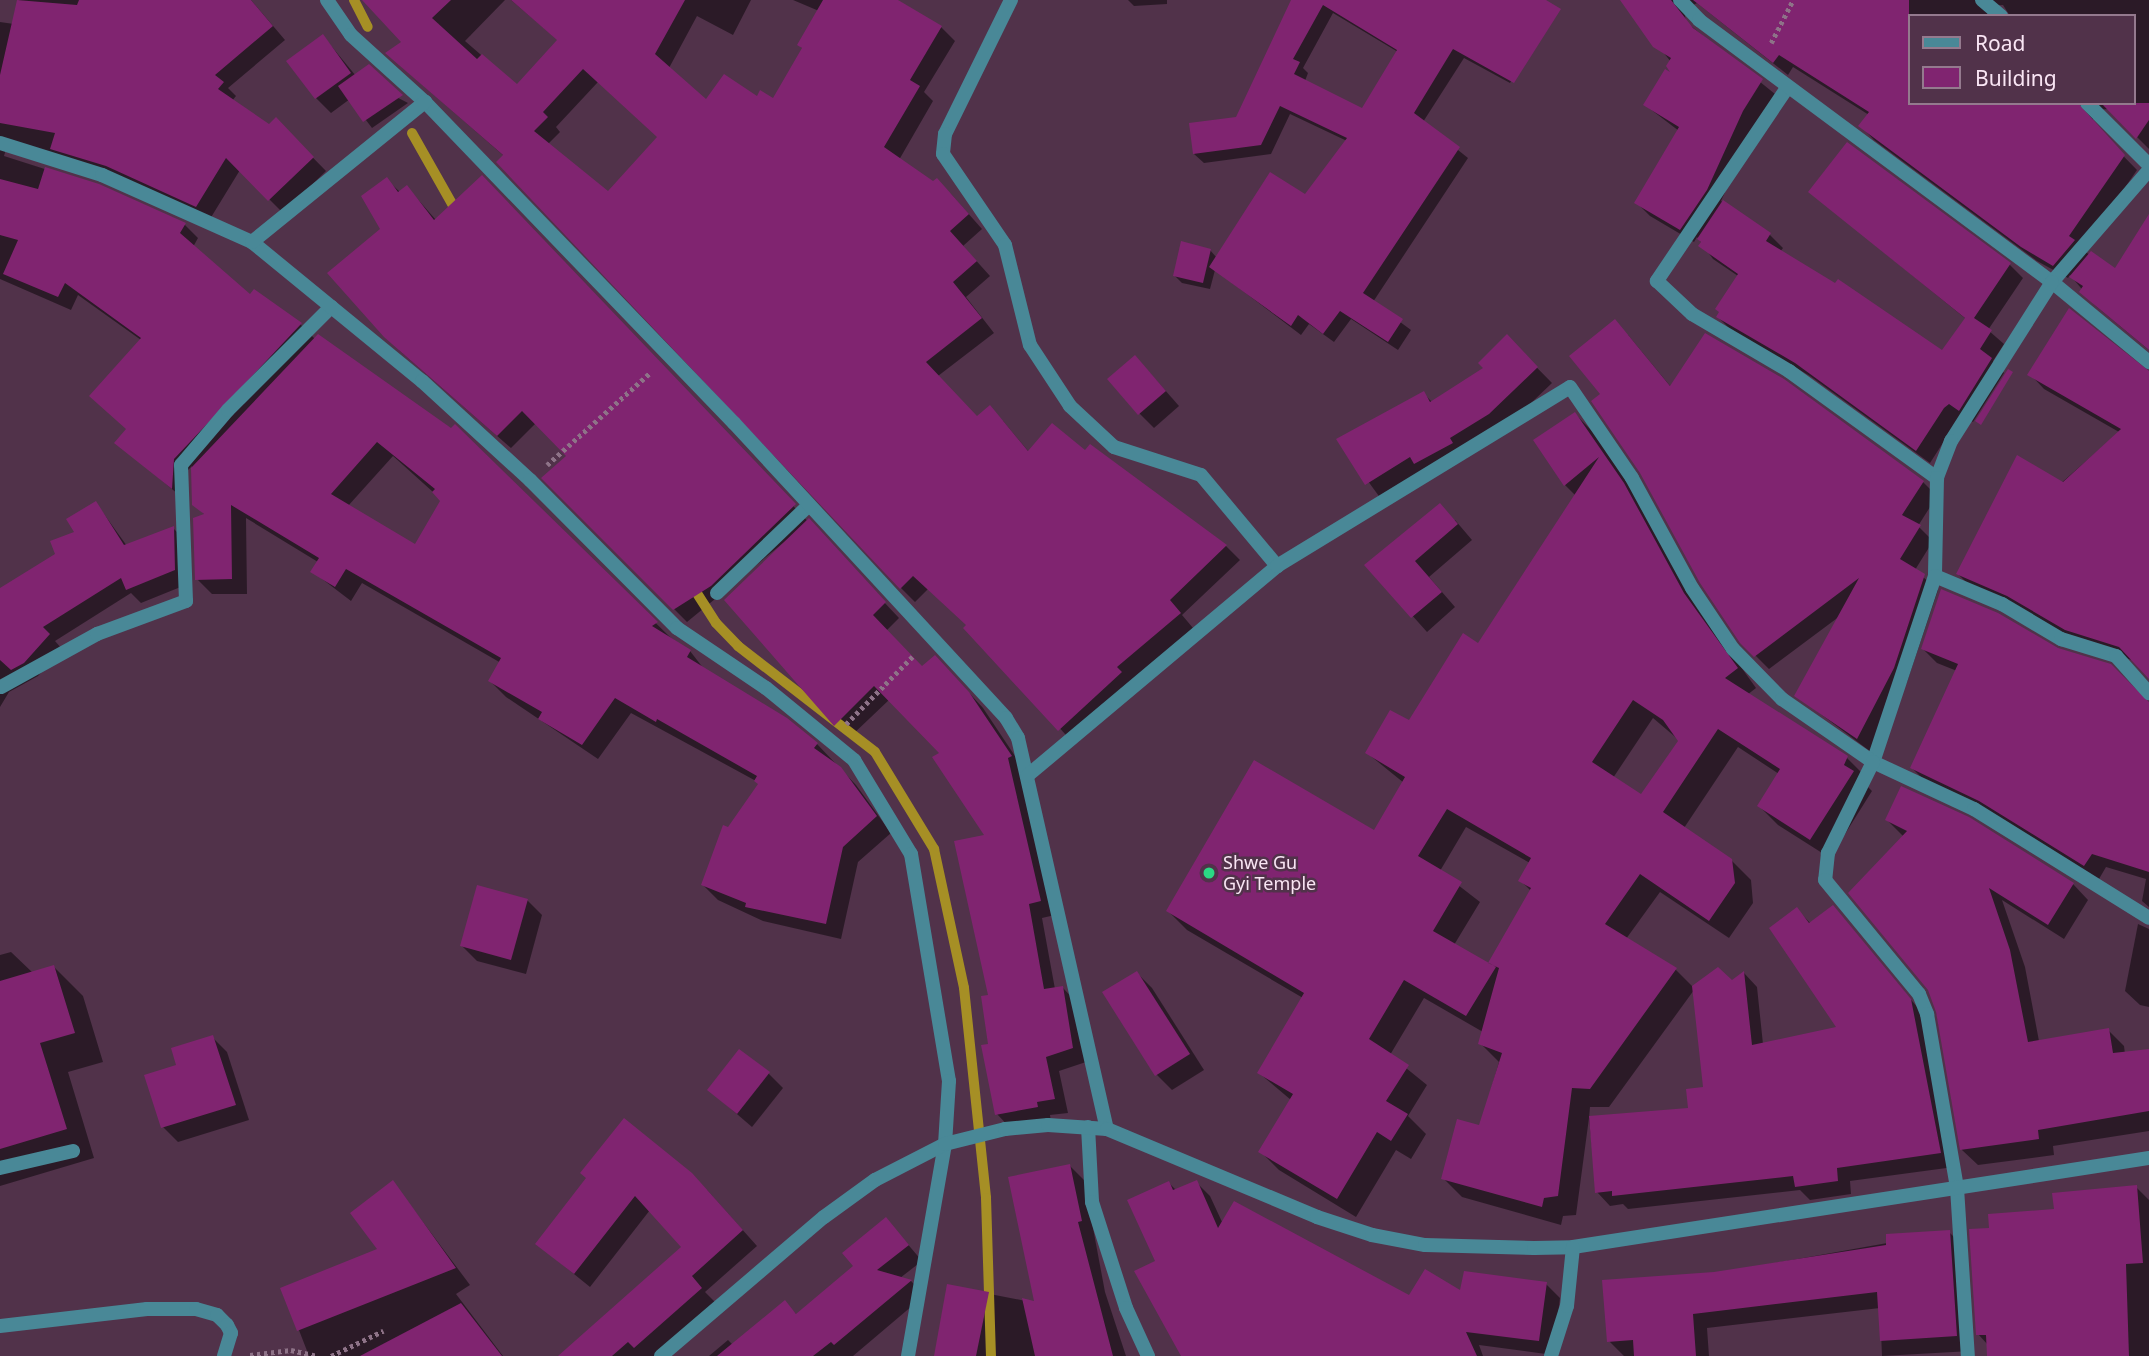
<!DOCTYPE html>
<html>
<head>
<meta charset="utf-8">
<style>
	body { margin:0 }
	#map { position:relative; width:2149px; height:1356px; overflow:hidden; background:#51324a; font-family:"Noto Sans",sans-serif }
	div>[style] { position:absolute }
	.shadow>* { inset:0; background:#0007 }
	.stream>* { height:10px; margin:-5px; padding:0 5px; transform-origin:5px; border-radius:5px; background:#a68f25 }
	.building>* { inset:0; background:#802470 }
	.path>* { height:4.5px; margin-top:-2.25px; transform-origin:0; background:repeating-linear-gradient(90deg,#8e7388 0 3.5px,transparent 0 7px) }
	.service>* { height:14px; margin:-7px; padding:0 7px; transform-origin:7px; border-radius:7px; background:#498897 }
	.minor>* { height:14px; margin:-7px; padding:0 7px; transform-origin:7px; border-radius:7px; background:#498897 }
	.tertiary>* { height:14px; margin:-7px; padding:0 7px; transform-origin:7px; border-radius:7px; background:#498897 }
	.dots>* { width:19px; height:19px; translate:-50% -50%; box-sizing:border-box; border:4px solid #51324a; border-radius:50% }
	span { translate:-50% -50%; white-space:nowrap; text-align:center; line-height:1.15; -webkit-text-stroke:5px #51324a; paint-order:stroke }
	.poi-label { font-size:18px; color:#f9e5f4 }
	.left { translate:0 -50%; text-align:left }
	.legend { position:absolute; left:1908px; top:14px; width:228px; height:91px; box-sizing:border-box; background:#51324a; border:2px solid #947a8e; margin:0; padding:9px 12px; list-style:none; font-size:21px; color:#f9e5f4 }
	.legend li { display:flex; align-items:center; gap:14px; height:35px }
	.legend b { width:35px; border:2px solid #947a8e }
</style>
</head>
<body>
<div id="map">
	<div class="shadow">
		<i style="clip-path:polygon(evenodd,19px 0,251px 0,285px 40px,228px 88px,236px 96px,232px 101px,269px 126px,276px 120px,326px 171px,283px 213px,240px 170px,210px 219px,6px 149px,4px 156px,98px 186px,185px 225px,198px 238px,193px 247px,251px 296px,300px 324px,315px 339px,451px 431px,455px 427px,671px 638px,690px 651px,704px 669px,786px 719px,817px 744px,856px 785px,891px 833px,858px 862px,841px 939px,763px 921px,718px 900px,703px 885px,729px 829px,760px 785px,756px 781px,631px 713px,598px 759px,506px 697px,490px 681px,501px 663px,362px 583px,351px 601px,313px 572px,318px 562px,246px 518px,247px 594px,212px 594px,197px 579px,205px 515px,194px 504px,192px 466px,186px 472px,185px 500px,117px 443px,128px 429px,141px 340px,78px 295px,71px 310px,0 279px,0 22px,14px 24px,19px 0,393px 456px,443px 501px,416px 547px,348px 506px,393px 456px)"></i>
		<i style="clip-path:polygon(evenodd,376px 0,505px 0,465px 41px,517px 86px,559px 41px,511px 0,751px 0,733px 35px,697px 16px,669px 68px,707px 102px,773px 100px,804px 50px,799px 45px,819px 11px,793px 0,897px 0,941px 27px,955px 41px,924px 92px,933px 101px,899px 160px,951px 194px,982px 229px,963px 246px,990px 276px,966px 297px,994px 333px,938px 376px,977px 418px,1003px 421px,1029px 452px,1085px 453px,1226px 546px,1240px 560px,1182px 615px,1193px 628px,1073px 743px,968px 625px,928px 589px,915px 602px,901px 588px,498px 162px,504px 156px,402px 67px,404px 42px,376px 0,598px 82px,659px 137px,608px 193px,548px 144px,560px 132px,556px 127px,598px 82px)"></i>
		<i style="clip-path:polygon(1128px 0,1167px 0,1167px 4px,1134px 6px)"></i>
		<i style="clip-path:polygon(evenodd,1296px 0,1543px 0,1554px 11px,1510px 83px,1464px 58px,1423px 122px,1468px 158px,1373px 302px,1411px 330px,1398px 350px,1351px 319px,1334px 342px,1309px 324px,1301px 335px,1215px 270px,1210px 289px,1182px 283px,1175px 276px,1210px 250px,1217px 258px,1306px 196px,1347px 141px,1290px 114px,1271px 154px,1204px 163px,1194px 154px,1237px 118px,1296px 0,1333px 13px,1398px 52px,1362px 110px,1305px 81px,1308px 73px,1303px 68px,1333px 13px)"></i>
		<i style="clip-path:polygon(evenodd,1622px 0,2149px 0,2149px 149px,2109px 109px,2093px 110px,2093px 125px,2137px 170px,2082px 250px,2115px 270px,2149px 224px,2149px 350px,2096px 306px,2070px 275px,2068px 278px,2037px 261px,1874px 140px,1861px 126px,1869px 115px,1793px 67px,1788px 75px,1697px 3px,1684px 10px,1686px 22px,1775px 94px,1756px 125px,1721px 201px,1770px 235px,1783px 248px,1780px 252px,1942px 352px,1966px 319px,1810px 192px,2010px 265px,2023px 278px,1988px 330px,2004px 344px,1993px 361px,2004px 373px,1973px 422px,1963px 416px,1957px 421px,1930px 463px,1810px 376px,1731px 330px,1718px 317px,1738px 276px,1713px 259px,1697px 237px,1694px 242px,1650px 216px,1637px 203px,1679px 131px,1645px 105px,1676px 77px,1671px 62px,1622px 0,2003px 5px,2010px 16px,2133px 16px,2133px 103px,1909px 103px,1909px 16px,1987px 16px,1988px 6px,2003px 5px)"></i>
		<i style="clip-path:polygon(323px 36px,356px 76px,408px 103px,372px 128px,350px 99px,331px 113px,316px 98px)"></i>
		<i style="clip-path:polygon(387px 180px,400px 192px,407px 187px,436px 220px,495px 190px,899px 618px,886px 631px,923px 669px,949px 671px,983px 708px,1025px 771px,1055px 915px,1042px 918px,1055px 989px,1063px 988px,1077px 1003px,1086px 1062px,1059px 1071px,1068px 1113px,1050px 1115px,1051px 1121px,1011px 1129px,997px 1114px,989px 1046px,987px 837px,942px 753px,890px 699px,849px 738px,835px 724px,805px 525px,687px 622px,544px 478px,568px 456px,536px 423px,511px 448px,399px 350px,382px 230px)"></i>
		<i style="clip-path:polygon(1628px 335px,1671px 387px,1923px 482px,1937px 496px,1918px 526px,1933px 541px,1915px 570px,1938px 590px,1907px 682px,1871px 752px,1797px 696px,1840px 616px,1769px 669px,1755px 655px,1603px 395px)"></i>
		<i style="clip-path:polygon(1507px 337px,1552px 383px,1504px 429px,1464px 453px,1467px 458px,1381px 499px,1338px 440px,1424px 394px,1432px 402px,1486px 369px)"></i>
		<i style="clip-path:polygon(2149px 372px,2149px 675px,2135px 661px,2081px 644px,1972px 588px,1958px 574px,2119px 432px,2044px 389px,2030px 374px)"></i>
		<i style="clip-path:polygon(1150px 373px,1179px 406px,1154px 428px,1139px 413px)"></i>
		<i style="clip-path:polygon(evenodd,1575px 414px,1594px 433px,1642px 504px,1703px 614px,1756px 688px,1747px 695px,1847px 758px,1866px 777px,1863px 782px,1872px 791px,1830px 858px,1778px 825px,1759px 806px,1779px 774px,1738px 747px,1684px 828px,1731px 860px,1751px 880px,1753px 903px,1729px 938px,1660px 892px,1626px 939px,1676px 970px,1693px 987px,1732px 982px,1744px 973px,1757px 987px,1763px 1044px,1839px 1028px,1797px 909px,1811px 924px,1833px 908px,1924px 1015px,1954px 1167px,1850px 1181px,1851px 1194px,1810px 1200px,1800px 1190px,1628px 1209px,1623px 1204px,1610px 1206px,1597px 1192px,1589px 1118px,1576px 1215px,1563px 1216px,1561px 1225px,1462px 1197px,1443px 1178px,1480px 1127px,1499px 1062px,1480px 1043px,1483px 1032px,1424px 998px,1390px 1055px,1427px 1085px,1408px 1116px,1426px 1134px,1411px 1159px,1396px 1150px,1356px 1217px,1279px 1170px,1260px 1151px,1291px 1100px,1259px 1073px,1303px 998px,1187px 930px,1168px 911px,1375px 832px,1404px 783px,1367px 753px,1410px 723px,1479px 645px,1576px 496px,1565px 485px,1575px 414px,1653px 718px,1680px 741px,1641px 796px,1613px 778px,1653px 718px,1575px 414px,1466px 827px,1530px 863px,1520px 880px,1532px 892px,1490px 963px,1495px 969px,1454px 945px,1480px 902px,1440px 871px,1466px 827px,1575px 414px,1694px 990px,1705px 1088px,1690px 1109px,1589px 1118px,1590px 1107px,1609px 1107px,1694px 990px)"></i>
		<i style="clip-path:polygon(96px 503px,127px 546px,173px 528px,186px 541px,188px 584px,141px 603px,131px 593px,55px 641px,62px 649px,38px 676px,9px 692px,0 707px,0 590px,58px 554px)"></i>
		<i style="clip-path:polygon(1455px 520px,1472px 540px,1429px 577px,1455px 607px,1427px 632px,1367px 565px)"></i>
		<i style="clip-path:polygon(1923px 649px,2149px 702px,2149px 907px,2142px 901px,2146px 879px,2106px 867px,2099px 879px,1926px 782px,1912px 768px,1957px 671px,1937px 663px)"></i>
		<i style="clip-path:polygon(1887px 820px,2073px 884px,2088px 900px,2064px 939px,2002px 900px,2025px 967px,2039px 1041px,2108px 1030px,2124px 1046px,2125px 1054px,2149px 1051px,2149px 1131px,2053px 1146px,2054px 1155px,1978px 1165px,1962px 1150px,1904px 837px)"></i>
		<i style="clip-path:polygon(527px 900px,542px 915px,526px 974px,477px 961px,462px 946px)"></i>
		<i style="clip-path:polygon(2138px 924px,2149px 929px,2149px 1007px,2140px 1005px,2125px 991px)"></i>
		<i style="clip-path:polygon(11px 952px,33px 973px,54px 967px,83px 996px,103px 1062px,68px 1072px,94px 1158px,0 1186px,0 955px)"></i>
		<i style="clip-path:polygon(1137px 973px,1152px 988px,1204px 1070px,1172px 1090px,1157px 1075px)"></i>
		<i style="clip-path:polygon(212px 1037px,227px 1052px,249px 1120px,178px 1142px,163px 1127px,179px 1066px)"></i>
		<i style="clip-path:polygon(768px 1073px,783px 1088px,752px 1127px,709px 1090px)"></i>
		<i style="clip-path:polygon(1069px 1165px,1084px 1180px,1105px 1292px,1126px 1356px,961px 1356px,949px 1286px,1036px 1303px)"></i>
		<i style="clip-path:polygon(588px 1178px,707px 1190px,757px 1246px,705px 1292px,716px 1303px,657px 1356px,561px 1356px,683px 1247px,650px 1210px,590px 1287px,537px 1244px)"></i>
		<i style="clip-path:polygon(393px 1182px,470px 1285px,456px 1294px,503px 1356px,309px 1356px,283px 1289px,380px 1250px)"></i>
		<i style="clip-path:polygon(1196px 1182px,1210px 1196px,1223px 1224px,1409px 1298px,1546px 1284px,1560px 1298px,1553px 1355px,1479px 1345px,1483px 1356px,1183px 1356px,1158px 1262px,1169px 1183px,1176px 1190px)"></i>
		<i style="clip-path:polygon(2136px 1187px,2149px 1200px,2149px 1356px,1989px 1356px,1988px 1345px,1978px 1334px,1991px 1230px)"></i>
		<i style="clip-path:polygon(1949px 1232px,1964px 1247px,1971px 1351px,1882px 1356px,1880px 1308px,1707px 1328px,1709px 1356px,1624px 1356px,1609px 1341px,1714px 1274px)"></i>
		<i style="clip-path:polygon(900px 1235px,922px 1261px,900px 1278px,911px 1281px,925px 1295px,853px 1356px,709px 1356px,728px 1340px,733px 1345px,785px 1303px,797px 1315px)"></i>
	</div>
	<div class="stream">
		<i style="left:354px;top:0;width:30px;rotate:63deg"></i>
		<i style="left:412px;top:133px;width:95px;rotate:60.5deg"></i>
		<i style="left:691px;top:584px;width:46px;rotate:57.3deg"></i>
		<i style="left:716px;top:623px;width:32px;rotate:46deg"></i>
		<i style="left:738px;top:646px;width:173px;rotate:37.7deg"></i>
		<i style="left:875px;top:752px;width:114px;rotate:58.7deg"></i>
		<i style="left:934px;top:849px;width:142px;rotate:77.8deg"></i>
		<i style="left:964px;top:988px;width:211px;rotate:84deg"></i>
		<i style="left:986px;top:1198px;width:158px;rotate:88.2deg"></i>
	</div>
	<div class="building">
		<i style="clip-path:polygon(17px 0,77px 5px,79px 0,251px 0,273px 26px,215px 75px,224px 82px,218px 89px,269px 124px,276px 117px,314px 157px,268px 201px,226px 158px,196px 207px,106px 166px,50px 149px,55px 133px,0 123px,0 75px)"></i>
		<i style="clip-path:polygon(evenodd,362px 0,451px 0,432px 18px,477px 59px,482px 54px,517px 84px,557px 40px,511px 0,685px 0,655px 54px,706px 99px,724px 74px,757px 96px,760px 90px,773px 98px,802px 48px,797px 45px,823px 0,898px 0,942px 26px,910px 80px,920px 86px,884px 147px,933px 181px,937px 178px,969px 214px,950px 231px,977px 261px,953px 282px,982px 318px,926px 362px,977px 416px,990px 405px,1028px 451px,1052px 423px,1085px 450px,1090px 444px,1227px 545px,1170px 600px,1181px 613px,1117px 667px,1122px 672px,1058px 731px,963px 628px,966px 625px,913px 576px,900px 589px,496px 162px,503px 155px,385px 53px,401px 42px,362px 0,583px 69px,657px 137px,608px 191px,534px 131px,548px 117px,543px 112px,583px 69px)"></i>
		<i style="clip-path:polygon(evenodd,1291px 0,1546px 0,1561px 9px,1514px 83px,1453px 49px,1414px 113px,1460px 147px,1363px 293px,1403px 319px,1388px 342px,1340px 311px,1323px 334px,1298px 315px,1291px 326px,1209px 267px,1270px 172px,1305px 194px,1347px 138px,1280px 106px,1261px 145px,1193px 154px,1189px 123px,1236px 117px,1291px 0,1323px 5px,1397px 50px,1362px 108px,1294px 74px,1300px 62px,1293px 59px,1323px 5px)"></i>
		<i style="clip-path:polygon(1620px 0,1671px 0,1693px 28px,1763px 79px,1743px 111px,1707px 190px,1680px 230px,1634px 203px,1679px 127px,1643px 105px,1665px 69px,1670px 72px,1666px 66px,1671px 58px,1653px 47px)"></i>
		<i style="clip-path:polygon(1693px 0,1909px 0,1909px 103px,2078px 103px,2125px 155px,2069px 236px,2075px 240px,2053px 266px,2021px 247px,1858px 126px,1869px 112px,1779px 55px,1773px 63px)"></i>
		<i style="clip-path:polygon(323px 34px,351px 73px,315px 99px,286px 61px)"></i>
		<i style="clip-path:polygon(369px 64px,403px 95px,363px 122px,338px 86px)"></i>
		<i style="clip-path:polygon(2101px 103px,2149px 103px,2149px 120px,2136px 139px)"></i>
		<i style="clip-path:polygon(1847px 142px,2011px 263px,1974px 318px,1992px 330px,1980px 349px,1992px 358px,1959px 411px,1949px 404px,1944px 408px,1916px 451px,1795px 363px,1716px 317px,1719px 312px,1715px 309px,1738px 274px,1698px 246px,1701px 242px,1697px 239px,1723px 200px,1771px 233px,1766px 241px,1835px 283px,1838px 279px,1942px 350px,1965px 318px,1808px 192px)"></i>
		<i style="clip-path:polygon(45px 167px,99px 184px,186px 223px,180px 233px,250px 294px,254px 289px,302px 323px,174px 459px,172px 489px,114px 443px,126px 429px,89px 396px,141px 338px,65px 283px,58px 297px,3px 274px,18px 240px,0 235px,0 179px,38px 189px)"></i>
		<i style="clip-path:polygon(482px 175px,796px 504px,711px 586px,673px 610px,541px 478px,566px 456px,522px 411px,497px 436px,384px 337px,327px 273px,380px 229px,361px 196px,387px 177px,398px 192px,407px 185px,434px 220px)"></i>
		<i style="clip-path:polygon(2149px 214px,2149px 350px,2079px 292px,2083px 286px,2069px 277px,2091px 251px,2115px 268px)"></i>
		<i style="clip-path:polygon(1181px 241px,1211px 249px,1203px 283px,1173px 276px)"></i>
		<i style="clip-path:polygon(2069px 308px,2149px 371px,2149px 679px,2119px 647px,2065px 630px,2007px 596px,1956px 574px,2017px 455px,2063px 482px,2121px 429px,2027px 375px)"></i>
		<i style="clip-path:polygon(1615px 319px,1670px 386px,1705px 333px,1784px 379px,1924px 481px,1902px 515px,1921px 525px,1900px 559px,1925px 574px,1894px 668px,1857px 739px,1794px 696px,1859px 578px,1754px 657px,1740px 643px,1700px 583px,1640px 473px,1591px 401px,1600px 394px,1569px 356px)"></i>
		<i style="clip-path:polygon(evenodd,318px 334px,451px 428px,455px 424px,658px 622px,652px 626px,691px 650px,687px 657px,787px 718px,818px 743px,814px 748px,841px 767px,877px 816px,843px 847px,826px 924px,745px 907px,746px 903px,701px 885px,723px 825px,728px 827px,758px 784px,754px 781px,757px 776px,657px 719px,656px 722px,615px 698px,582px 745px,538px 719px,542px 712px,488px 681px,501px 658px,346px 569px,335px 587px,310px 572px,319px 558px,231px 505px,232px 579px,195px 580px,193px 518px,204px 514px,192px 505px,191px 468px,318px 334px,377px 442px,435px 489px,432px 492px,440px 501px,415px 544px,331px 494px,377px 442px)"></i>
		<i style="clip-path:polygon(1507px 334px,1538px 367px,1489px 414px,1450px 438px,1453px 443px,1414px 464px,1410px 457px,1365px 485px,1336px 439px,1424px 391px,1430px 402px,1483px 368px,1478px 363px)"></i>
		<i style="clip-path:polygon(1135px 355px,1166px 391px,1138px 415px,1107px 379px)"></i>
		<i style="clip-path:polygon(2008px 369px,2013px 372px,1981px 425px,1975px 421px)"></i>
		<i style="clip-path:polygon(evenodd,1575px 412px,1624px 483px,1684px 593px,1738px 668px,1725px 678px,1848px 756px,1844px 765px,1854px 771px,1810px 840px,1757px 806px,1780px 769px,1718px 729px,1663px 812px,1732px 859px,1735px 883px,1709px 921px,1640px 874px,1605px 924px,1677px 968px,1590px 1089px,1572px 1088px,1558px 1196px,1544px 1198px,1542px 1207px,1441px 1179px,1457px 1119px,1479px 1125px,1502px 1053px,1478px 1044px,1499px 968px,1488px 963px,1531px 888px,1518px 881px,1531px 858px,1447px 809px,1418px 856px,1462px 882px,1433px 931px,1496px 967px,1466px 1016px,1404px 980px,1369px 1039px,1409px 1065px,1386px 1101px,1408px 1114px,1391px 1141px,1377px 1132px,1337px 1199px,1258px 1152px,1293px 1094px,1257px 1073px,1304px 993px,1166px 911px,1254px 760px,1374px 830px,1405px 777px,1365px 753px,1390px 710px,1409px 720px,1463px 633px,1478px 643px,1599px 457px,1564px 486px,1533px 440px,1575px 412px,1633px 700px,1663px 720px,1678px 741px,1641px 794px,1592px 762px,1633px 700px)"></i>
		<i style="clip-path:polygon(96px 501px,124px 545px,174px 526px,175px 570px,126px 590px,121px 578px,43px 627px,50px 634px,24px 663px,11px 670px,0 660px,0 588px,55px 554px,50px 541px,74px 532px,66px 519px)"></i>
		<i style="clip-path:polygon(1440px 503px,1458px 524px,1415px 561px,1442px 592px,1411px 618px,1364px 565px)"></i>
		<i style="clip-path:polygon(809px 518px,886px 602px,873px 615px,922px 666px,935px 655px,969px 692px,1012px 756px,1008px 758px,1041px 901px,1029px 904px,1044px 989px,1063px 986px,1073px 1048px,1046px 1057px,1055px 1099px,1037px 1102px,1038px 1107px,995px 1115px,981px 1045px,988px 1044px,981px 996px,988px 995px,954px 841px,984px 835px,932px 757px,939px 753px,874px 686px,834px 726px,724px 600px)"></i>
		<i style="clip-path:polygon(1941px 589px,1998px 613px,2058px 648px,2111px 664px,2149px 702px,2149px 872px,2092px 854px,2084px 866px,1979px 801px,1910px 768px,1958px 664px,1921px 649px)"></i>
		<i style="clip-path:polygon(1901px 786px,1969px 817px,2074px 883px,2048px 925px,1989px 888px,2010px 950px,2028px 1042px,2109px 1028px,2113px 1053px,2149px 1049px,2149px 1111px,2038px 1130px,2039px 1139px,1960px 1150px,1936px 1012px,1928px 990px,1848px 893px,1907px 831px,1885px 820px)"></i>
		<i style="clip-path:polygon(477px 885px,528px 899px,511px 960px,460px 946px)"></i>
		<i style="clip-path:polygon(1833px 905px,1911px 999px,1941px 1153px,1837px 1168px,1838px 1181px,1795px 1187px,1793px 1176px,1612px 1196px,1612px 1191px,1595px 1193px,1589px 1116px,1688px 1108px,1686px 1089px,1703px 1087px,1692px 986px,1718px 967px,1732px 980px,1744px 971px,1752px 1045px,1836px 1027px,1769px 928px,1797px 907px,1809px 923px)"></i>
		<i style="clip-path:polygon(54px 965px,75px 1033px,40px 1043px,67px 1129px,0 1149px,0 981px)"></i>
		<i style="clip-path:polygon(1137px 971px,1190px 1054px,1155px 1076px,1102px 992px)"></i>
		<i style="clip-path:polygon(213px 1035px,236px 1105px,161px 1128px,144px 1075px,176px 1065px,171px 1048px)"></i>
		<i style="clip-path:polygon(739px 1049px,770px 1072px,737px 1114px,707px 1090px)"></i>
		<i style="clip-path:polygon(624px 1118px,692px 1173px,743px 1230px,692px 1276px,702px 1288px,634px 1348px,628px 1342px,612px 1356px,558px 1356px,681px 1247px,635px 1196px,574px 1274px,535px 1244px,586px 1178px,580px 1173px)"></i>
		<i style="clip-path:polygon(1070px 1164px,1082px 1221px,1078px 1222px,1113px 1356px,1035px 1356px,1022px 1298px,1034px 1301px,1008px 1177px)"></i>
		<i style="clip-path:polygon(393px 1180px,456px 1268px,297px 1331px,280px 1288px,377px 1249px,350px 1213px)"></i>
		<i style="clip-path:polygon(1197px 1180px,1218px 1228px,1234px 1201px,1409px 1295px,1425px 1269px,1460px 1290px,1464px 1271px,1547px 1282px,1539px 1341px,1466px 1332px,1477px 1356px,1181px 1356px,1134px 1271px,1155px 1261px,1127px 1200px,1169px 1181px,1173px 1190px)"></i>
		<i style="clip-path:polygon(2137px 1185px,2143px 1263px,2126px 1264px,2129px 1356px,1987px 1356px,1986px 1335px,1976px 1335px,1969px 1229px,1989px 1228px,1988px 1214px,2054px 1209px,2052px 1193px)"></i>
		<i style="clip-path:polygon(886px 1217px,909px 1245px,877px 1270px,912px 1280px,834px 1345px,831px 1342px,813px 1356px,717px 1356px,785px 1300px,796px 1314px,853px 1266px,842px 1253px)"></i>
		<i style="clip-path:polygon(1950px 1230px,1957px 1336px,1880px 1341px,1877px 1292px,1693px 1314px,1696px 1356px,1634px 1356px,1633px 1340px,1607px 1342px,1602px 1280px,1714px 1272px,1886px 1245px,1886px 1234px)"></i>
		<i style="clip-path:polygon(947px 1284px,989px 1292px,976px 1356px,934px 1356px)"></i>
		<i style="clip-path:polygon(461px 1303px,502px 1356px,360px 1356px)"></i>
	</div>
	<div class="path">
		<i style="left:1771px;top:43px;width:48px;rotate:-62.9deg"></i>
		<i style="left:547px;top:465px;width:138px;rotate:-41.8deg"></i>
		<i style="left:846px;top:724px;width:97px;rotate:-45.4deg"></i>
		<i style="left:250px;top:1355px;width:41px;rotate:-7deg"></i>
		<i style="left:291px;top:1350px;width:28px;rotate:13deg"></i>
		<i style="left:331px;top:1356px;width:58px;rotate:-25.7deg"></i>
	</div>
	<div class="service">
		<i style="left:1787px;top:88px;width:233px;rotate:124deg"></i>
		<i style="left:1657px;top:281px;width:48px;rotate:43.3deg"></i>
		<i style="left:1692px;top:314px;width:113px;rotate:30.4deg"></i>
		<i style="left:1789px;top:371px;width:183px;rotate:35.9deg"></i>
		<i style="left:1935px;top:576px;width:73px;rotate:22.7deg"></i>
		<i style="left:2002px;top:604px;width:69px;rotate:30.7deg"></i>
		<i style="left:2061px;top:639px;width:58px;rotate:17.2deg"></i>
		<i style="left:2116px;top:656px;width:50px;rotate:48.3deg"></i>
		<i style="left:717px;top:593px;width:127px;rotate:-43.7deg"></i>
		<i style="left:1px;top:687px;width:110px;rotate:-28.9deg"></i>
		<i style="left:97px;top:634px;width:95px;rotate:-20.3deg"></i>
		<i style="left:186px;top:601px;width:136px;rotate:-92.1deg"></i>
		<i style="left:181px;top:465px;width:72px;rotate:-49.5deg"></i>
		<i style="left:228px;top:410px;width:146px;rotate:-45deg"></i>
		<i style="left:0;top:1168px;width:75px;rotate:-13.1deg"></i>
		<i style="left:0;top:1326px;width:148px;rotate:-6.6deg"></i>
		<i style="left:147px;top:1309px;width:49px"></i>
		<i style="left:196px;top:1309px;width:22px;rotate:16deg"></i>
		<i style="left:217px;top:1315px;width:14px;rotate:45deg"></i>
		<i style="left:227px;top:1325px;width:9px;rotate:63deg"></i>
		<i style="left:231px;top:1333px;width:24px;rotate:107deg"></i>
	</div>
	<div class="minor">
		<i style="left:327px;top:0;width:42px;rotate:55.6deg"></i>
		<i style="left:351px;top:35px;width:100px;rotate:42.2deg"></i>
		<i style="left:425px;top:102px;width:446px;rotate:46.1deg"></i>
		<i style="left:734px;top:423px;width:401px;rotate:47.3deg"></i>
		<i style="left:1006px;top:718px;width:23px;rotate:59deg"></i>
		<i style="left:1018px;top:738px;width:401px;rotate:77.2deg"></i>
		<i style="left:1011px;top:0;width:149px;rotate:116.2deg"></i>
		<i style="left:945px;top:134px;width:20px;rotate:96deg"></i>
		<i style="left:943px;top:154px;width:110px;rotate:55.7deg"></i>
		<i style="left:1005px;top:245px;width:103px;rotate:76deg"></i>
		<i style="left:1030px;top:345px;width:73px;rotate:56.7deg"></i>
		<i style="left:1070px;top:406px;width:60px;rotate:43deg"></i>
		<i style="left:1114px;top:447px;width:91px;rotate:17.8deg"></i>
		<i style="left:1201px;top:475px;width:119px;rotate:50.1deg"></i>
		<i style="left:1680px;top:0;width:28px;rotate:46deg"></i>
		<i style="left:1699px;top:20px;width:440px;rotate:36.6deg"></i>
		<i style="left:2052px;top:282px;width:126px;rotate:39.5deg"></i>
		<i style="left:1982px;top:0;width:25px;rotate:40deg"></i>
		<i style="left:2087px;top:103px;width:88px;rotate:45deg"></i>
		<i style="left:0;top:143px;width:107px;rotate:17.4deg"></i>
		<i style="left:102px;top:175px;width:164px;rotate:24.1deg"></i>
		<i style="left:252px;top:242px;width:220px;rotate:39.3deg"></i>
		<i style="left:422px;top:381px;width:147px;rotate:42.5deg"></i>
		<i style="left:530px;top:480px;width:209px;rotate:45.2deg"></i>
		<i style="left:677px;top:628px;width:107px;rotate:34deg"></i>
		<i style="left:766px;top:688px;width:114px;rotate:39.3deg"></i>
		<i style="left:854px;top:760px;width:110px;rotate:58.8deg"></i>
		<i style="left:911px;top:854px;width:230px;rotate:80.5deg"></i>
		<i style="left:949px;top:1081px;width:63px;rotate:93.6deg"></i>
		<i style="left:945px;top:1144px;width:215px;rotate:99.9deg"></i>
		<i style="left:2149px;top:170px;width:148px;rotate:130.9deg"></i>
		<i style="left:2052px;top:282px;width:188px;rotate:122.4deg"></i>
		<i style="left:1951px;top:441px;width:40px;rotate:111deg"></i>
		<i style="left:1937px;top:478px;width:98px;rotate:91.2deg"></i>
		<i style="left:1935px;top:576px;width:196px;rotate:108.4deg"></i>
		<i style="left:1873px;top:762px;width:111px;rotate:25deg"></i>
		<i style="left:1974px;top:809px;width:206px;rotate:31.9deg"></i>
		<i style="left:252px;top:242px;width:223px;rotate:-39deg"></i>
		<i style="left:2148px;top:691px;width:1px"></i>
		<i style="left:1027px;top:776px;width:326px;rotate:-40deg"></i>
		<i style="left:1277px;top:566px;width:343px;rotate:-31.4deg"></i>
		<i style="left:1570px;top:387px;width:110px;rotate:55.7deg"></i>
		<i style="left:1632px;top:478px;width:125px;rotate:61.4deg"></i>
		<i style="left:1692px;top:588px;width:73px;rotate:56.1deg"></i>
		<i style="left:1733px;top:649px;width:70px;rotate:45.6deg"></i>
		<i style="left:1782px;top:699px;width:111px;rotate:34.7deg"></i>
		<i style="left:1873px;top:762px;width:102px;rotate:116.3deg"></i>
		<i style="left:1828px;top:853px;width:27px;rotate:96deg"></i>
		<i style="left:1825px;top:880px;width:148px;rotate:50.5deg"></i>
		<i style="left:1919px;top:994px;width:22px;rotate:68deg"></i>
		<i style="left:1927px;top:1014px;width:177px;rotate:80.2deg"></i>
		<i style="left:1957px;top:1188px;width:168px;rotate:86.3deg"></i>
		<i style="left:1088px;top:1127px;width:75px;rotate:86.9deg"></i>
		<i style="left:1092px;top:1202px;width:111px;rotate:72.2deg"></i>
		<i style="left:1126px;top:1308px;width:53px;rotate:65.4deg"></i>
	</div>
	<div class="tertiary">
		<i style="left:661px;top:1356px;width:214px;rotate:-40.5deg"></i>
		<i style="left:824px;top:1217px;width:63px;rotate:-36deg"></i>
		<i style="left:875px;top:1180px;width:79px;rotate:-27.2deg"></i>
		<i style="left:945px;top:1144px;width:62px;rotate:-14deg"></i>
		<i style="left:1005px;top:1129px;width:43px;rotate:-5.3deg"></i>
		<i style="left:1048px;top:1125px;width:59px;rotate:3.9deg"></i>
		<i style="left:1107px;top:1129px;width:228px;rotate:22.7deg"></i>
		<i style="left:1317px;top:1217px;width:58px;rotate:18.1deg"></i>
		<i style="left:1372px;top:1235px;width:54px;rotate:10.7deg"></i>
		<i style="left:1425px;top:1245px;width:109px;rotate:1.6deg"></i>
		<i style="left:1534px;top:1248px;width:39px;rotate:-1deg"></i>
		<i style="left:1573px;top:1247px;width:583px;rotate:-8.78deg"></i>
		<i style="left:1551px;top:1356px;width:52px;rotate:-72.3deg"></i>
		<i style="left:1567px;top:1306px;width:59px;rotate:-84.2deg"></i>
	</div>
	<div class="dots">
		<i style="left:1209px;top:873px;background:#2bd884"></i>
	</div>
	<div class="poi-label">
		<span class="left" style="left:1223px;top:873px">Shwe Gu<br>Gyi Temple</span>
	</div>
	<ul class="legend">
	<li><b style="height:9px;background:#498897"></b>Road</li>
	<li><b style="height:19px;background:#802470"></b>Building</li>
	</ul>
</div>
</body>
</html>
